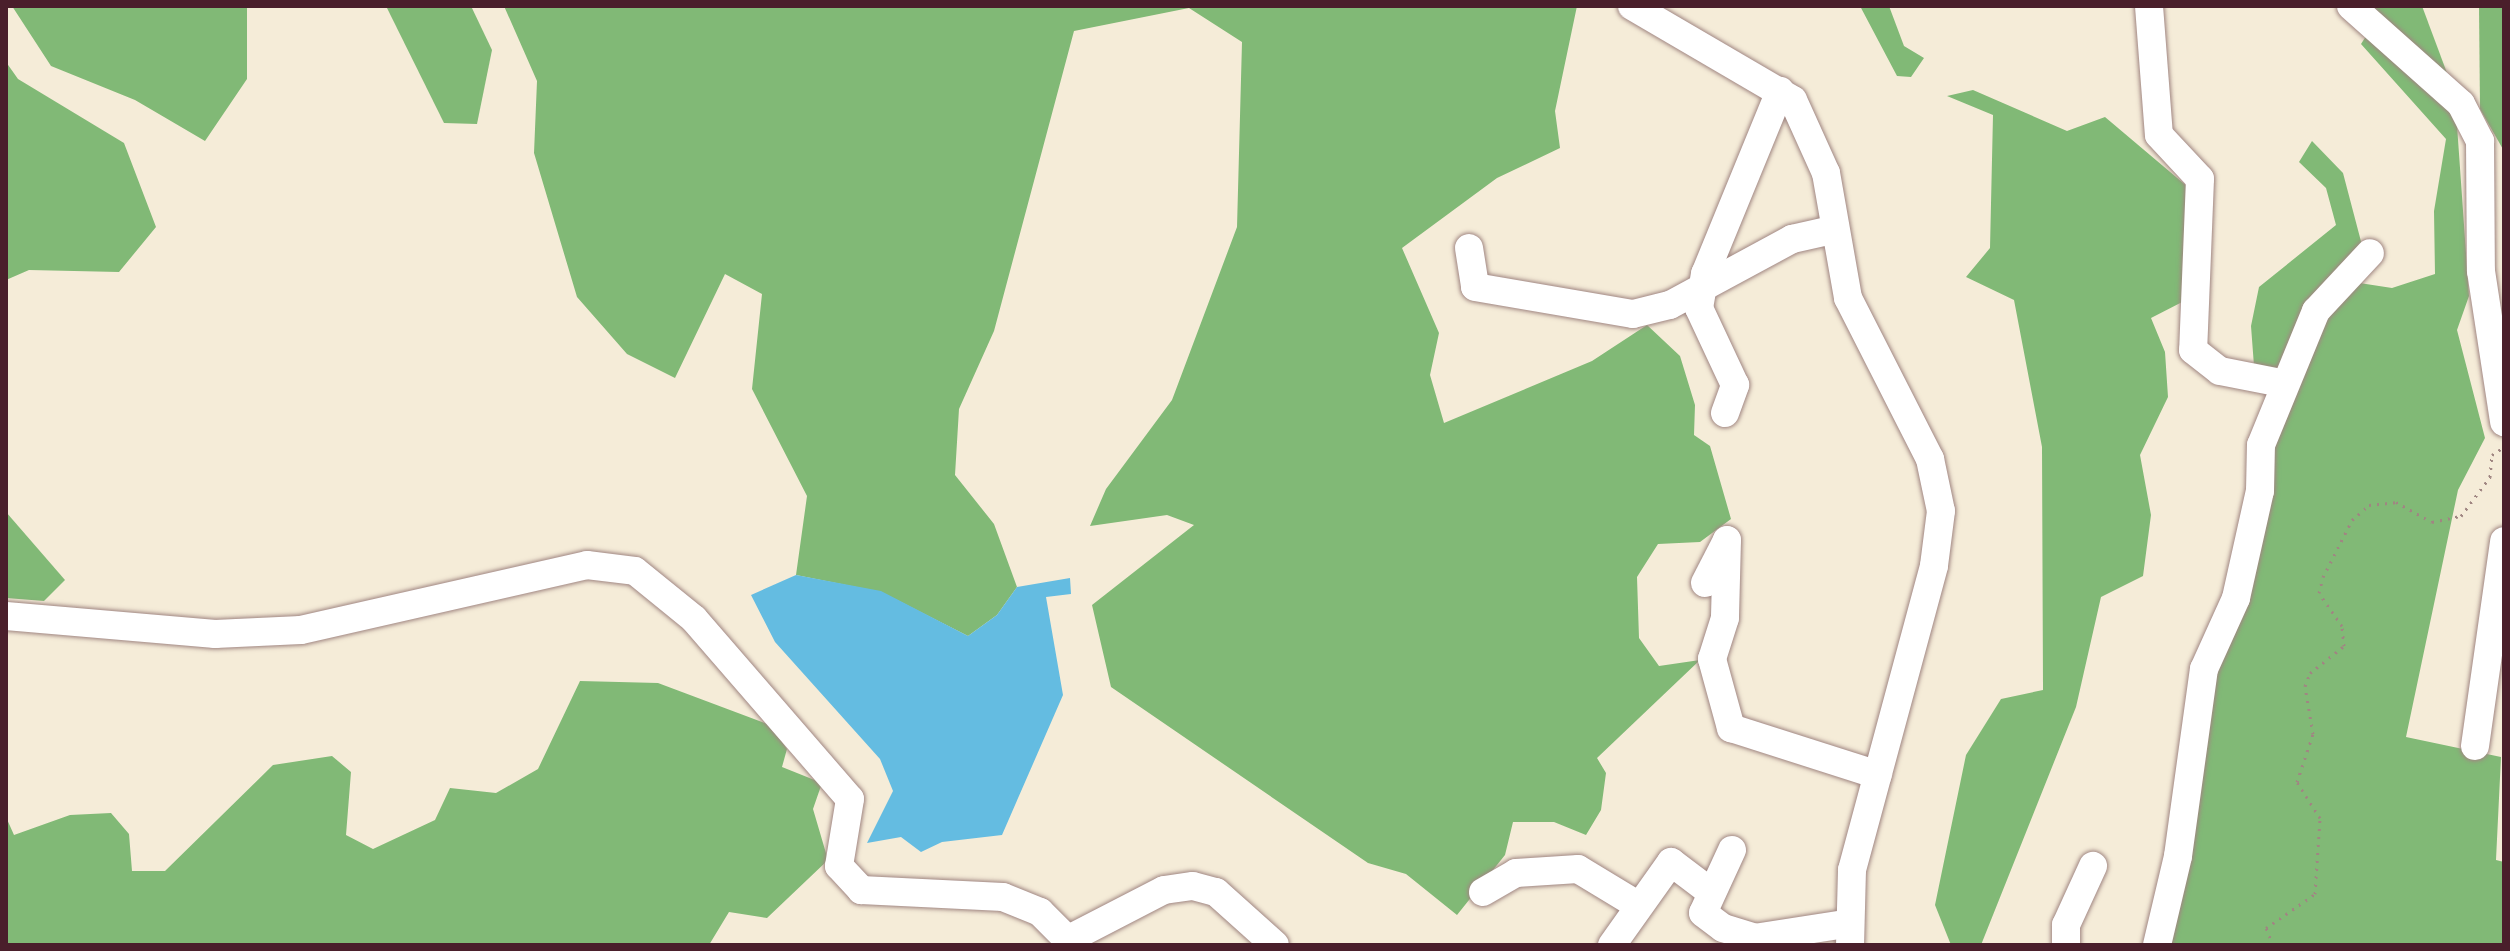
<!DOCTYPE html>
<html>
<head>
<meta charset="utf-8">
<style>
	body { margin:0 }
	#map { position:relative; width:2510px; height:951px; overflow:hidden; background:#f5ecd8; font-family:Kalam,sans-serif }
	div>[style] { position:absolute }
	.forest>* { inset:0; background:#81b976 }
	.water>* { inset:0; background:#64bce1 }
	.path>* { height:3px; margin-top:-1.5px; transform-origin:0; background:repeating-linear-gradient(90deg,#a08682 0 2px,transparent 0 8px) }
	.roads { filter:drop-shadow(0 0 2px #a08682) drop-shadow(0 0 2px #a08682) }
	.minor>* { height:28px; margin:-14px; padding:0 14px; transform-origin:14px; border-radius:14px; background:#fff }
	span { translate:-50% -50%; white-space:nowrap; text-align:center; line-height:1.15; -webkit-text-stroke:8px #fbf7ec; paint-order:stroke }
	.frame { position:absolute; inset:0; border:8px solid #4a1f2b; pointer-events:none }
</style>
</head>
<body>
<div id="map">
	<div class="forest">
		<i style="clip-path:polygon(12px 6px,247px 6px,247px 79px,205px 141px,135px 100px,51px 66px)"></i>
		<i style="clip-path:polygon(386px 6px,471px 6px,492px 50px,477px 124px,444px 123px)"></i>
		<i style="clip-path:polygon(504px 6px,1577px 6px,1555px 111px,1560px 148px,1497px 178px,1402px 248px,1439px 333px,1430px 375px,1444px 423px,1592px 361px,1647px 325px,1680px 356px,1695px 405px,1694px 435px,1710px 446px,1731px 519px,1700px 542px,1658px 544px,1637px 577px,1639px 638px,1659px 666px,1700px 660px,1597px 758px,1606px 773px,1601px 810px,1586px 835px,1554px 822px,1513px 822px,1505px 855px,1457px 915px,1406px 874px,1368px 863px,1111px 687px,1092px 605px,1194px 525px,1167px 515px,1090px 526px,1106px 489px,1172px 400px,1237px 227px,1242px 42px,1189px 8px,1074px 31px,994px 331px,959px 409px,955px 475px,994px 524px,1017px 587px,997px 615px,968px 636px,881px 592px,796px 575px,807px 496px,752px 389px,762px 294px,725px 274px,675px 378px,627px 354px,577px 297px,534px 153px,537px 81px)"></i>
		<i style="clip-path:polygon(1860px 6px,1889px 6px,1904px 46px,1924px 58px,1911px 77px,1897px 76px)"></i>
		<i style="clip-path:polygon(2368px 6px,2422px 6px,2447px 73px)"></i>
		<i style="clip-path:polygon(2479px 6px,2504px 6px,2504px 151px,2480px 109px)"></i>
		<i style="clip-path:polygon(2370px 30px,2456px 111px,2469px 296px,2457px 330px,2485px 438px,2458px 490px,2406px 737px,2501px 757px,2496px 860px,2504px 862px,2504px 945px,2165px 945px,2213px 669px,2256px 567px,2278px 427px,2307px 345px,2353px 282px,2392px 288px,2435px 274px,2434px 211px,2446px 139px,2361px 44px)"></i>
		<i style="clip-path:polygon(6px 62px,18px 79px,124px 143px,156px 227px,119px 272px,29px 270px,6px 280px)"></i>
		<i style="clip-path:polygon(1973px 90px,2067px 131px,2105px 117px,2195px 193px,2190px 298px,2151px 318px,2165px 352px,2168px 397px,2140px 455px,2151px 515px,2143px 576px,2101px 597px,2076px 707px,1981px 945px,1951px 945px,1935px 905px,1966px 755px,2001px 699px,2043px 690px,2042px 447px,2014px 300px,1966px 277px,1990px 248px,1993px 115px,1947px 96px)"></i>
		<i style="clip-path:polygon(2312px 141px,2343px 173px,2363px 249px,2280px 370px,2254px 366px,2251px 326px,2259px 287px,2336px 225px,2326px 188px,2299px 162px)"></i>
		<i style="clip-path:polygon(6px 512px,65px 580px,44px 601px,6px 598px)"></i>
		<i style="clip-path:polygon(580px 681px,658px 683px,770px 725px,787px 749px,782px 767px,822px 783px,813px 809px,828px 860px,767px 918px,729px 912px,709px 945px,6px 945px,6px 817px,14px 835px,70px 815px,111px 813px,129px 834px,132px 871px,165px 871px,273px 765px,332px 756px,351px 772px,346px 835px,373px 849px,435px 820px,450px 788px,496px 793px,538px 769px)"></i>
	</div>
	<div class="water">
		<i style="clip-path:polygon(796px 575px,881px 591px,968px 636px,997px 615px,1017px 587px,1070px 578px,1071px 594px,1046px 597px,1063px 695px,1002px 835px,942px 842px,921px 852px,901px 837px,867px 843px,893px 791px,880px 759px,775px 642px,751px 595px)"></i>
	</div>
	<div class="path">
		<i style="left:2273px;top:945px;width:18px;rotate:-112deg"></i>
		<i style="left:2266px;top:928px;width:60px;rotate:-34.8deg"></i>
		<i style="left:2315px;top:894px;width:76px;rotate:-86.2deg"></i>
		<i style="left:2320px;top:818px;width:43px;rotate:-122.6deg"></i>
		<i style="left:2297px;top:782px;width:51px;rotate:-71.6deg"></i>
		<i style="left:2313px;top:734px;width:49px;rotate:-99.5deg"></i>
		<i style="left:2305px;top:686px;width:14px;rotate:-69deg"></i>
		<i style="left:2310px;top:673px;width:43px;rotate:-38.5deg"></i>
		<i style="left:2344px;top:646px;width:20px;rotate:-96deg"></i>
		<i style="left:2342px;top:626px;width:40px;rotate:-124.9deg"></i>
		<i style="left:2319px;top:593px;width:16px;rotate:-76deg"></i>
		<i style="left:2323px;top:577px;width:64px;rotate:-63deg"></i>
		<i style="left:2352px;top:520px;width:23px;rotate:-41deg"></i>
		<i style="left:2369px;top:505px;width:27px;rotate:-6deg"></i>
		<i style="left:2396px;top:502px;width:41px;rotate:29.1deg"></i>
		<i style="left:2432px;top:522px;width:30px;rotate:-12deg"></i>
		<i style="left:2461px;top:516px;width:49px;rotate:-53.4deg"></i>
		<i style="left:2490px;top:477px;width:22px;rotate:-85deg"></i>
		<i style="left:2492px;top:455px;width:14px;rotate:-34deg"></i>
	</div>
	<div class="roads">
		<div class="minor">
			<i style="left:1632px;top:6px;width:186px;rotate:30.3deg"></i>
			<i style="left:1793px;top:100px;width:80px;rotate:65.7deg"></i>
			<i style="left:1826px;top:173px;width:127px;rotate:80deg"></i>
			<i style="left:1848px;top:298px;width:181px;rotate:63deg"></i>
			<i style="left:1930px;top:459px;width:53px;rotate:78.1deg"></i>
			<i style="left:1941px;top:511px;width:55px;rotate:97.3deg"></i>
			<i style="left:1934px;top:566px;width:315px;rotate:105.1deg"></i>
			<i style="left:1852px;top:870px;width:75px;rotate:91.5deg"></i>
			<i style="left:2149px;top:6px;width:129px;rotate:85.6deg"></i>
			<i style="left:2159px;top:135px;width:60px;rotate:47deg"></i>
			<i style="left:2200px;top:179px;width:171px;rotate:92.3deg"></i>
			<i style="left:2193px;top:350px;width:34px;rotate:38deg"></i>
			<i style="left:2220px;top:371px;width:62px;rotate:11.1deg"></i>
			<i style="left:2351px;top:6px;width:147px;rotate:41.7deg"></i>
			<i style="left:2461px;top:104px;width:42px;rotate:62.8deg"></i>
			<i style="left:2480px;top:141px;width:130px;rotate:89.6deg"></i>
			<i style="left:2481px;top:271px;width:153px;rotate:81.3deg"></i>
			<i style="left:1469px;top:248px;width:39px;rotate:81deg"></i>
			<i style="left:1475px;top:287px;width:160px;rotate:9.7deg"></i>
			<i style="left:1633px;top:314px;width:38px;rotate:-14deg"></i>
			<i style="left:1670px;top:305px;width:139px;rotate:-28.4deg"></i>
			<i style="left:1792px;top:239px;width:41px;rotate:-12.7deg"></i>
			<i style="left:1725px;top:413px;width:30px;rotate:-70deg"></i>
			<i style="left:1735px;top:385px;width:85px;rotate:-115.1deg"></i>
			<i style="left:1699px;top:308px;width:35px;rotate:-80deg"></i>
			<i style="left:1705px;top:274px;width:198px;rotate:-67.7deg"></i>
			<i style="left:1705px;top:583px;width:48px;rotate:-62.9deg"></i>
			<i style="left:1727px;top:540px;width:78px;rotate:91.5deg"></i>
			<i style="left:1725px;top:618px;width:43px;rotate:107.6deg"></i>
			<i style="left:1712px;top:659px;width:72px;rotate:74.6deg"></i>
			<i style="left:1731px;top:728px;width:154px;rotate:17.7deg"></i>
			<i style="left:6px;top:616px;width:210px;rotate:4.9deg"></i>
			<i style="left:215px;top:634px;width:86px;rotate:-2.7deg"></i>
			<i style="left:301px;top:630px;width:293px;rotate:-12.8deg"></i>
			<i style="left:587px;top:565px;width:48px;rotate:7.1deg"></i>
			<i style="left:635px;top:571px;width:76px;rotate:39.1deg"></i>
			<i style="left:694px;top:619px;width:238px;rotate:49.1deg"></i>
			<i style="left:850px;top:799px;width:68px;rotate:99.3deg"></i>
			<i style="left:839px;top:866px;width:33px;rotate:47deg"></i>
			<i style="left:861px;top:890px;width:142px;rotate:2.8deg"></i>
			<i style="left:1003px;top:897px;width:40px;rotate:22deg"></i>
			<i style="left:1040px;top:912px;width:47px;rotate:45deg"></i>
			<i style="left:2475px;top:746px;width:207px;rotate:-81.9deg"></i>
			<i style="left:1732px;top:850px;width:69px;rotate:114.7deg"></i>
			<i style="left:1703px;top:913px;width:25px;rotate:37deg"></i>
			<i style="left:1723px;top:928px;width:34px;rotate:17deg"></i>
			<i style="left:1755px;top:938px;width:91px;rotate:-8.8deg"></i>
			<i style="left:1483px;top:892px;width:38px;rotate:-30deg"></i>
			<i style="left:1516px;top:873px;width:62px;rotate:-3.7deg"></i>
			<i style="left:1578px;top:869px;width:71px;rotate:31.2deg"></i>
			<i style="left:1069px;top:939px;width:107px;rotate:-27.3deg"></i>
			<i style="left:1164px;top:890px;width:29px;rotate:-8deg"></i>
			<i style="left:1193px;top:886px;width:24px;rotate:15deg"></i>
			<i style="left:1216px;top:892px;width:79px;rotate:41.9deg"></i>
			<i style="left:1612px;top:945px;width:102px;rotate:-54.6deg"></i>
			<i style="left:1671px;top:862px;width:46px;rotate:37.1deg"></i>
			<i style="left:2066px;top:945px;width:20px;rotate:-90deg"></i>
			<i style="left:2066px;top:925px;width:65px;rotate:-65.4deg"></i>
			<i style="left:2157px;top:945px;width:91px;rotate:-76.7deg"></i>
			<i style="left:2178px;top:856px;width:189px;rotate:-82.1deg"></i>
			<i style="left:2204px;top:669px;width:78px;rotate:-65.7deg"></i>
			<i style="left:2236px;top:598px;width:110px;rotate:-77.4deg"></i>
			<i style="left:2260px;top:491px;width:46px;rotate:-88.8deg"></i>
			<i style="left:2261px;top:445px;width:145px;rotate:-67.7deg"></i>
			<i style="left:2316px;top:311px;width:79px;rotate:-47deg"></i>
		</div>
	</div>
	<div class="frame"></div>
</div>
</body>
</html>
